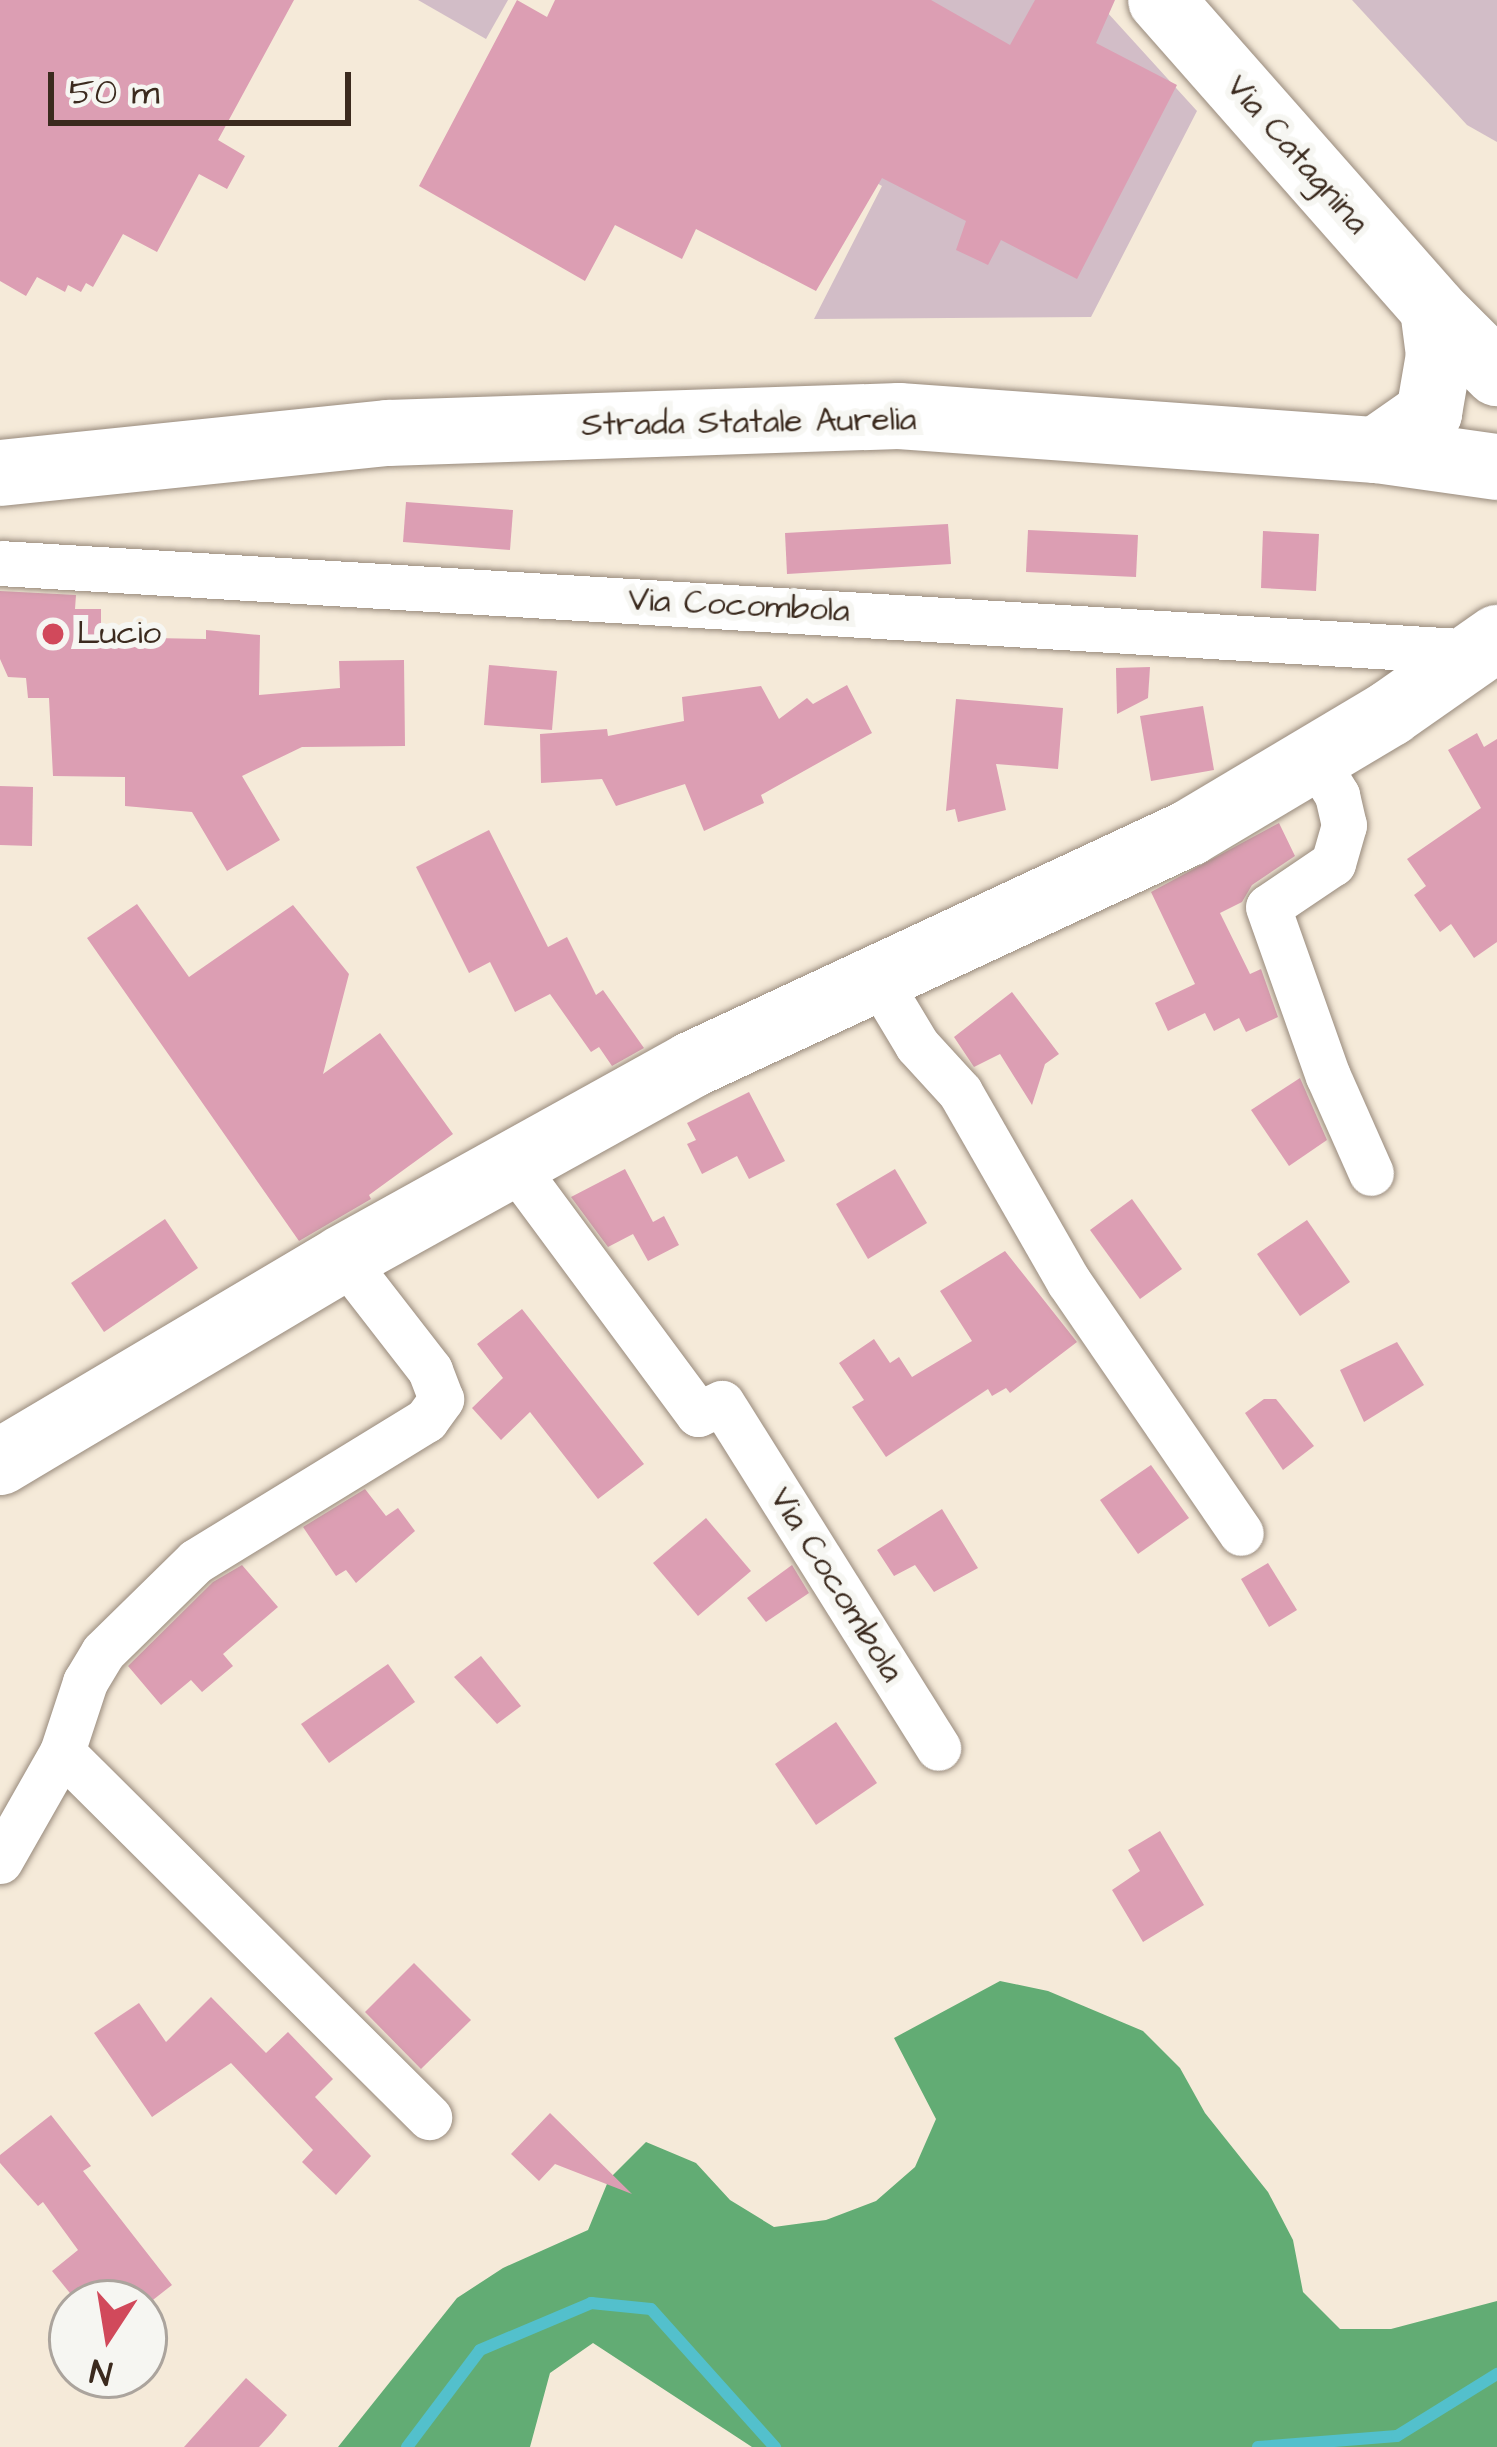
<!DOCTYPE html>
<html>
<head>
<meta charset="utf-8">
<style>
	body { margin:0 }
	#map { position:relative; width:1497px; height:2447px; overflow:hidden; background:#f5ead9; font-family:"Architects Daughter",sans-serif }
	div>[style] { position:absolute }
	.industrial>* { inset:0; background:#d2bdc7 }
	.forest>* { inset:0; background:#62ac74 }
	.stream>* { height:12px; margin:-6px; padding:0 6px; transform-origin:6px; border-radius:6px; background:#53c0cc }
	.building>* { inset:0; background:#dc9eb3 }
	.roads { filter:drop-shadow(0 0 3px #988a7c) drop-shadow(0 0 3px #988a7c) }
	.street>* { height:45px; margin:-22.5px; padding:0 22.5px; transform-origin:22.5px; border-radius:22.5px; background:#fff }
	.secondary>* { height:66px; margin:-33px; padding:0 33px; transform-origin:33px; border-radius:33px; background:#fff }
	.primary>* { height:66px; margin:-33px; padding:0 33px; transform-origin:33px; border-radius:33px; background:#fff }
	.dots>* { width:33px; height:33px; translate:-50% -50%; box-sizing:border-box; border:6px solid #f6f6f2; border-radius:50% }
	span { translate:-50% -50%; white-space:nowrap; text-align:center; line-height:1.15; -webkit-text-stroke:12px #f6f6f2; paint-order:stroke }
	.street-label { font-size:33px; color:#3b2a1e }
	.poi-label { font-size:33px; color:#3b2a1e }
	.left { translate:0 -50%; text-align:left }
	.north { position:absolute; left:48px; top:2279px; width:120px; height:120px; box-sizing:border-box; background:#f6f6f2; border:3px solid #aba49d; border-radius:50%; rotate:192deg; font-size:33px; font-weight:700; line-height:48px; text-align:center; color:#3b2a1e }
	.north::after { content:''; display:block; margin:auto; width:42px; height:54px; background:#d1495b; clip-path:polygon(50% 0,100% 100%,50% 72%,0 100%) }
	.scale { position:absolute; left:48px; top:72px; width:303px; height:54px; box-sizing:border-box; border:6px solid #3b2a1e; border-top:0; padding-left:15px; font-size:36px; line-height:42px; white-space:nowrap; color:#3b2a1e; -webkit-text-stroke:9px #f6f6f2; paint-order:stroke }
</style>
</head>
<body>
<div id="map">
	<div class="industrial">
		<i style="clip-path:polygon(418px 0,508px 0,486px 39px)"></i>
		<i style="clip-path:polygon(660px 0,1096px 0,1197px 111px,1091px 317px,814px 319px,882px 186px,838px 161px)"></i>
		<i style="clip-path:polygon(1352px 0,1497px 0,1497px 142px,1467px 125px)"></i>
	</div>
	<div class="forest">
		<i style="clip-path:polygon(1000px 1981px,1048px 1991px,1143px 2031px,1180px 2068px,1205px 2113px,1268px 2192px,1293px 2240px,1303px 2292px,1340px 2329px,1391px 2329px,1497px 2301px,1497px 2447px,752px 2447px,593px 2343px,550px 2373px,530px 2447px,338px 2447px,457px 2298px,503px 2268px,588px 2230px,609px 2179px,646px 2142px,696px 2163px,730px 2200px,774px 2227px,826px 2220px,876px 2201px,915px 2167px,936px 2119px,894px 2038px)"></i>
	</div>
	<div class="stream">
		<i style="left:407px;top:2447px;width:121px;rotate:-53deg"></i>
		<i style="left:480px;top:2350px;width:121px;rotate:-22.9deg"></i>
		<i style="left:591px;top:2303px;width:60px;rotate:5.7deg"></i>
		<i style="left:651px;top:2309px;width:186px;rotate:48.1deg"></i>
		<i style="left:1258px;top:2447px;width:139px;rotate:-4.5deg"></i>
		<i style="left:1397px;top:2436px;width:118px;rotate:-31.8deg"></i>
	</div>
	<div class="building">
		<i style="clip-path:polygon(0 0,294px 0,218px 140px,245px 156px,227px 189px,199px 174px,157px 252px,123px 234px,93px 287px,86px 283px,81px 292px,68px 285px,65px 292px,37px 277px,26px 296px,0 281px)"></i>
		<i style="clip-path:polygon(517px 0,547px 17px,555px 0,931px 0,1010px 45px,1035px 0,1115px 0,1096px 43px,1177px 85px,1077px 279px,1001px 240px,988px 265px,956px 250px,966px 221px,882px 178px,816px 291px,696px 229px,682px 259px,615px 225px,585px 281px,419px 186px)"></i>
		<i style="clip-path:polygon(406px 502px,513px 510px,510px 550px,403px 542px)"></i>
		<i style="clip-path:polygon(948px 524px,951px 564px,787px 574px,785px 533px)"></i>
		<i style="clip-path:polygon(1028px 530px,1138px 535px,1136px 577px,1026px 572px)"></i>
		<i style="clip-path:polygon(1263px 531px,1319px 534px,1316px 591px,1261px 588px)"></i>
		<i style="clip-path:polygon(0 591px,76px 595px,75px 609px,101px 609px,101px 637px,206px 639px,206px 630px,260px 635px,259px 695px,340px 688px,339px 661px,404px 660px,405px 746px,302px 747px,242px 776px,280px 840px,227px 871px,192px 812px,125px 806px,125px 777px,53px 776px,49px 698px,28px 698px,26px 678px,8px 677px,0 659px)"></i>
		<i style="clip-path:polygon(489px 665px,557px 671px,552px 730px,484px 725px)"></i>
		<i style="clip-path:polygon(1150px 667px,1148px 698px,1117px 714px,1116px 668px)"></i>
		<i style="clip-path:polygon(847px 685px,872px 733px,761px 795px,764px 803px,704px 831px,685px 784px,616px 806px,602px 779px,541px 783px,540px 734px,607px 729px,608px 736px,684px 721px,682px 697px,761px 686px,779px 719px,807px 698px,813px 704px)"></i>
		<i style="clip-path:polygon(956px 699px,1063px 708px,1058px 769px,996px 764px,1006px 810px,958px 822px,955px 809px,946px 811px)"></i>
		<i style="clip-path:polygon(1203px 706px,1214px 770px,1151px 781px,1140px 716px)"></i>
		<i style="clip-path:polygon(1477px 733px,1484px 747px,1497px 739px,1497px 942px,1474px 958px,1451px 924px,1440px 932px,1414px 895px,1426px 886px,1407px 859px,1481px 808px,1448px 750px)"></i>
		<i style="clip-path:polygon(0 786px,33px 787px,32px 846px,0 845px)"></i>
		<i style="clip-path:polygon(1279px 823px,1295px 856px,1252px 885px,1242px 902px,1220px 913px,1250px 974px,1261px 969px,1278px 1017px,1246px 1032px,1239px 1018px,1214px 1031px,1205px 1013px,1168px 1031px,1155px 1003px,1195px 984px,1151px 892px)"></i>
		<i style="clip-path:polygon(489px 830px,548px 947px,567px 937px,596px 995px,603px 990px,644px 1048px,612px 1066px,599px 1047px,591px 1052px,550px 994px,515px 1012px,490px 962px,469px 973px,416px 867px)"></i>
		<i style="clip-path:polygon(137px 904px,189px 977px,293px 905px,349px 974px,323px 1074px,380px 1033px,453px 1134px,369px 1195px,371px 1199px,299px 1241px,87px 938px)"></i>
		<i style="clip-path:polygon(1012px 992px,1059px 1054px,1045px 1064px,1032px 1105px,1000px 1054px,974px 1067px,954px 1037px)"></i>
		<i style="clip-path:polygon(1300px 1078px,1327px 1140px,1289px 1166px,1251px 1110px)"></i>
		<i style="clip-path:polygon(749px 1092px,785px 1161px,749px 1179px,737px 1156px,702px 1174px,687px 1144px,696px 1140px,687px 1123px)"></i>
		<i style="clip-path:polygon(625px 1169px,653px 1222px,664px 1216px,679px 1245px,648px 1261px,633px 1234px,608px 1247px,571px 1197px)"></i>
		<i style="clip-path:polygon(895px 1169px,927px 1223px,868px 1259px,836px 1204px)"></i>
		<i style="clip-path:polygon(1132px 1199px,1182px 1269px,1140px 1299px,1090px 1230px)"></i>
		<i style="clip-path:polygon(165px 1219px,198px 1268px,104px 1332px,71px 1283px)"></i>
		<i style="clip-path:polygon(1307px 1220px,1350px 1282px,1300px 1316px,1257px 1254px)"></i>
		<i style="clip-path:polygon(1005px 1251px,1077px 1342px,1010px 1393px,1006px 1388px,992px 1396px,988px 1389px,886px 1457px,852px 1407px,864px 1400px,839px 1363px,874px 1339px,890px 1363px,899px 1357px,912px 1377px,972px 1341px,940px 1291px)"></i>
		<i style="clip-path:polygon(522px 1309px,644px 1464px,598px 1499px,530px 1412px,501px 1440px,472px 1408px,503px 1378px,477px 1344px)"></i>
		<i style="clip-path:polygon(1397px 1342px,1424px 1385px,1364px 1422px,1340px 1370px)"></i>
		<i style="clip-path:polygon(1264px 1399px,1276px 1399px,1314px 1446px,1283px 1470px,1245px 1413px)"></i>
		<i style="clip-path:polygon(1151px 1465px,1189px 1518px,1138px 1554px,1100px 1500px)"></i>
		<i style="clip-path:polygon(365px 1489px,386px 1516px,398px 1508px,415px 1531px,356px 1583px,346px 1570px,336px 1576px,303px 1527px)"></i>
		<i style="clip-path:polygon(942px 1509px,978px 1568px,934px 1592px,915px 1565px,894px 1576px,877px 1550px)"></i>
		<i style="clip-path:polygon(706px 1518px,751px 1571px,698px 1616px,653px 1563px)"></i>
		<i style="clip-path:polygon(1268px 1563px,1297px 1610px,1269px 1627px,1241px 1579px)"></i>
		<i style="clip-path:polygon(242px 1565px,278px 1607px,223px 1654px,233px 1666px,202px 1692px,191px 1680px,161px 1705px,128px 1666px,213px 1582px)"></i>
		<i style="clip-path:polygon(792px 1565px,809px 1593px,766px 1622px,747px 1598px)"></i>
		<i style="clip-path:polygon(481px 1656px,521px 1706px,497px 1724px,454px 1677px)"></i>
		<i style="clip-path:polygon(388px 1664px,415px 1702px,329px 1763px,301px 1724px)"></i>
		<i style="clip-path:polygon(836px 1722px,877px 1783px,816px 1825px,775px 1764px)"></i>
		<i style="clip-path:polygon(1160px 1831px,1204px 1905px,1143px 1942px,1112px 1890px,1140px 1871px,1128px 1850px)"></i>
		<i style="clip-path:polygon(414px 1963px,471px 2020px,421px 2069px,365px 2012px)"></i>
		<i style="clip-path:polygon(211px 1997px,266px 2053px,288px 2032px,333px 2079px,315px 2097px,371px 2156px,336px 2195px,302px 2162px,313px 2150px,231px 2063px,152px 2117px,94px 2033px,139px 2003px,166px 2042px)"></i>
		<i style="clip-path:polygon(550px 2113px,632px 2194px,555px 2164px,539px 2181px,511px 2154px)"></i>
		<i style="clip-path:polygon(51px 2115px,91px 2166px,83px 2171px,172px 2285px,149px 2303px,78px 2303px,52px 2271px,78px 2250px,43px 2202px,38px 2206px,0 2163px,0 2155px)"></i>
		<i style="clip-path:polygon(246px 2378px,287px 2415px,272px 2433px,259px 2447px,184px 2447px)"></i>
	</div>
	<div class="roads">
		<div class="street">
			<i style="left:0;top:563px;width:1480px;rotate:3.45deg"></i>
			<i style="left:1314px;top:758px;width:44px;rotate:58.1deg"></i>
			<i style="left:1337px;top:795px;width:31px;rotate:77deg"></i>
			<i style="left:1344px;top:825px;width:40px;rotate:106deg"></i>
			<i style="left:1333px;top:863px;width:78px;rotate:145.9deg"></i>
			<i style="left:1268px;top:907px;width:179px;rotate:70.5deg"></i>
			<i style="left:1328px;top:1076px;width:106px;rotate:66.1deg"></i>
			<i style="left:878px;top:980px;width:76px;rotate:59deg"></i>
			<i style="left:917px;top:1045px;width:64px;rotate:47.5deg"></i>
			<i style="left:960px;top:1092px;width:219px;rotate:60.2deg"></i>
			<i style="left:1069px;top:1282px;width:304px;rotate:55.6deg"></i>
			<i style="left:513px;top:1164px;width:311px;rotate:53.5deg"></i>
			<i style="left:698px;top:1414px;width:26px;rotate:-25deg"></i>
			<i style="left:722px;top:1403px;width:407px;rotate:57.9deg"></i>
			<i style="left:62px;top:1752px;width:518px;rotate:44.84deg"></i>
			<i style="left:0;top:1861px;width:125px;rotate:-60.4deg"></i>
			<i style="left:62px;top:1752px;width:74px;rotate:-71.8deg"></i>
			<i style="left:85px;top:1682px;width:35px;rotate:-59deg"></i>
			<i style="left:103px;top:1652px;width:130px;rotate:-44.4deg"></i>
			<i style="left:196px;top:1561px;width:270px;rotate:-31.5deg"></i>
			<i style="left:426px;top:1420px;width:26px;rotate:-54deg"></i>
			<i style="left:441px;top:1399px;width:31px;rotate:-111deg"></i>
			<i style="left:430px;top:1370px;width:142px;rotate:-127.8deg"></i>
		</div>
		<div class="secondary">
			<i style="left:1161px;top:0;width:412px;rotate:48.6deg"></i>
			<i style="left:1433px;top:309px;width:91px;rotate:45deg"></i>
			<i style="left:1376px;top:450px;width:65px;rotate:-34.9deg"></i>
			<i style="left:1429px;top:413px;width:59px;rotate:-80.2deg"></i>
			<i style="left:1439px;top:355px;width:46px;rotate:-97.4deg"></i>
			<i style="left:0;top:1462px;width:399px;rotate:-30.7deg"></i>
			<i style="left:343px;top:1258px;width:398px;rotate:-29deg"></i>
			<i style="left:691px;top:1065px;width:549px;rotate:-24.98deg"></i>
			<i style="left:1189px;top:833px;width:234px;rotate:-30.8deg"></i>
			<i style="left:1390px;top:713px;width:131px;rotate:-35deg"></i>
		</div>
		<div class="primary">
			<i style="left:0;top:473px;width:390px;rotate:-5.9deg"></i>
			<i style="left:388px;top:433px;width:511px;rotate:-1.91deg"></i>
			<i style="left:899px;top:416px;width:478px;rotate:4.1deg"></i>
			<i style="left:1376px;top:450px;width:122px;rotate:8deg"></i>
		</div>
	</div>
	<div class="dots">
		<i style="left:53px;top:634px;background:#d1495b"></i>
	</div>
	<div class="street-label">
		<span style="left:1297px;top:155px;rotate:49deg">Via Catagnina</span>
		<span style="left:749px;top:423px;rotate:-1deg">Strada Statale Aurelia</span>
		<span style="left:739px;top:606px;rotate:3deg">Via Cocombola</span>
		<span style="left:836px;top:1585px;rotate:58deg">Via Cocombola</span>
	</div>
	<div class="poi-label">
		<span class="left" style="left:77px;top:634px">Lucio</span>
	</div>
	<div class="north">N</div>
	<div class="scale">50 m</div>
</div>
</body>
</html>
